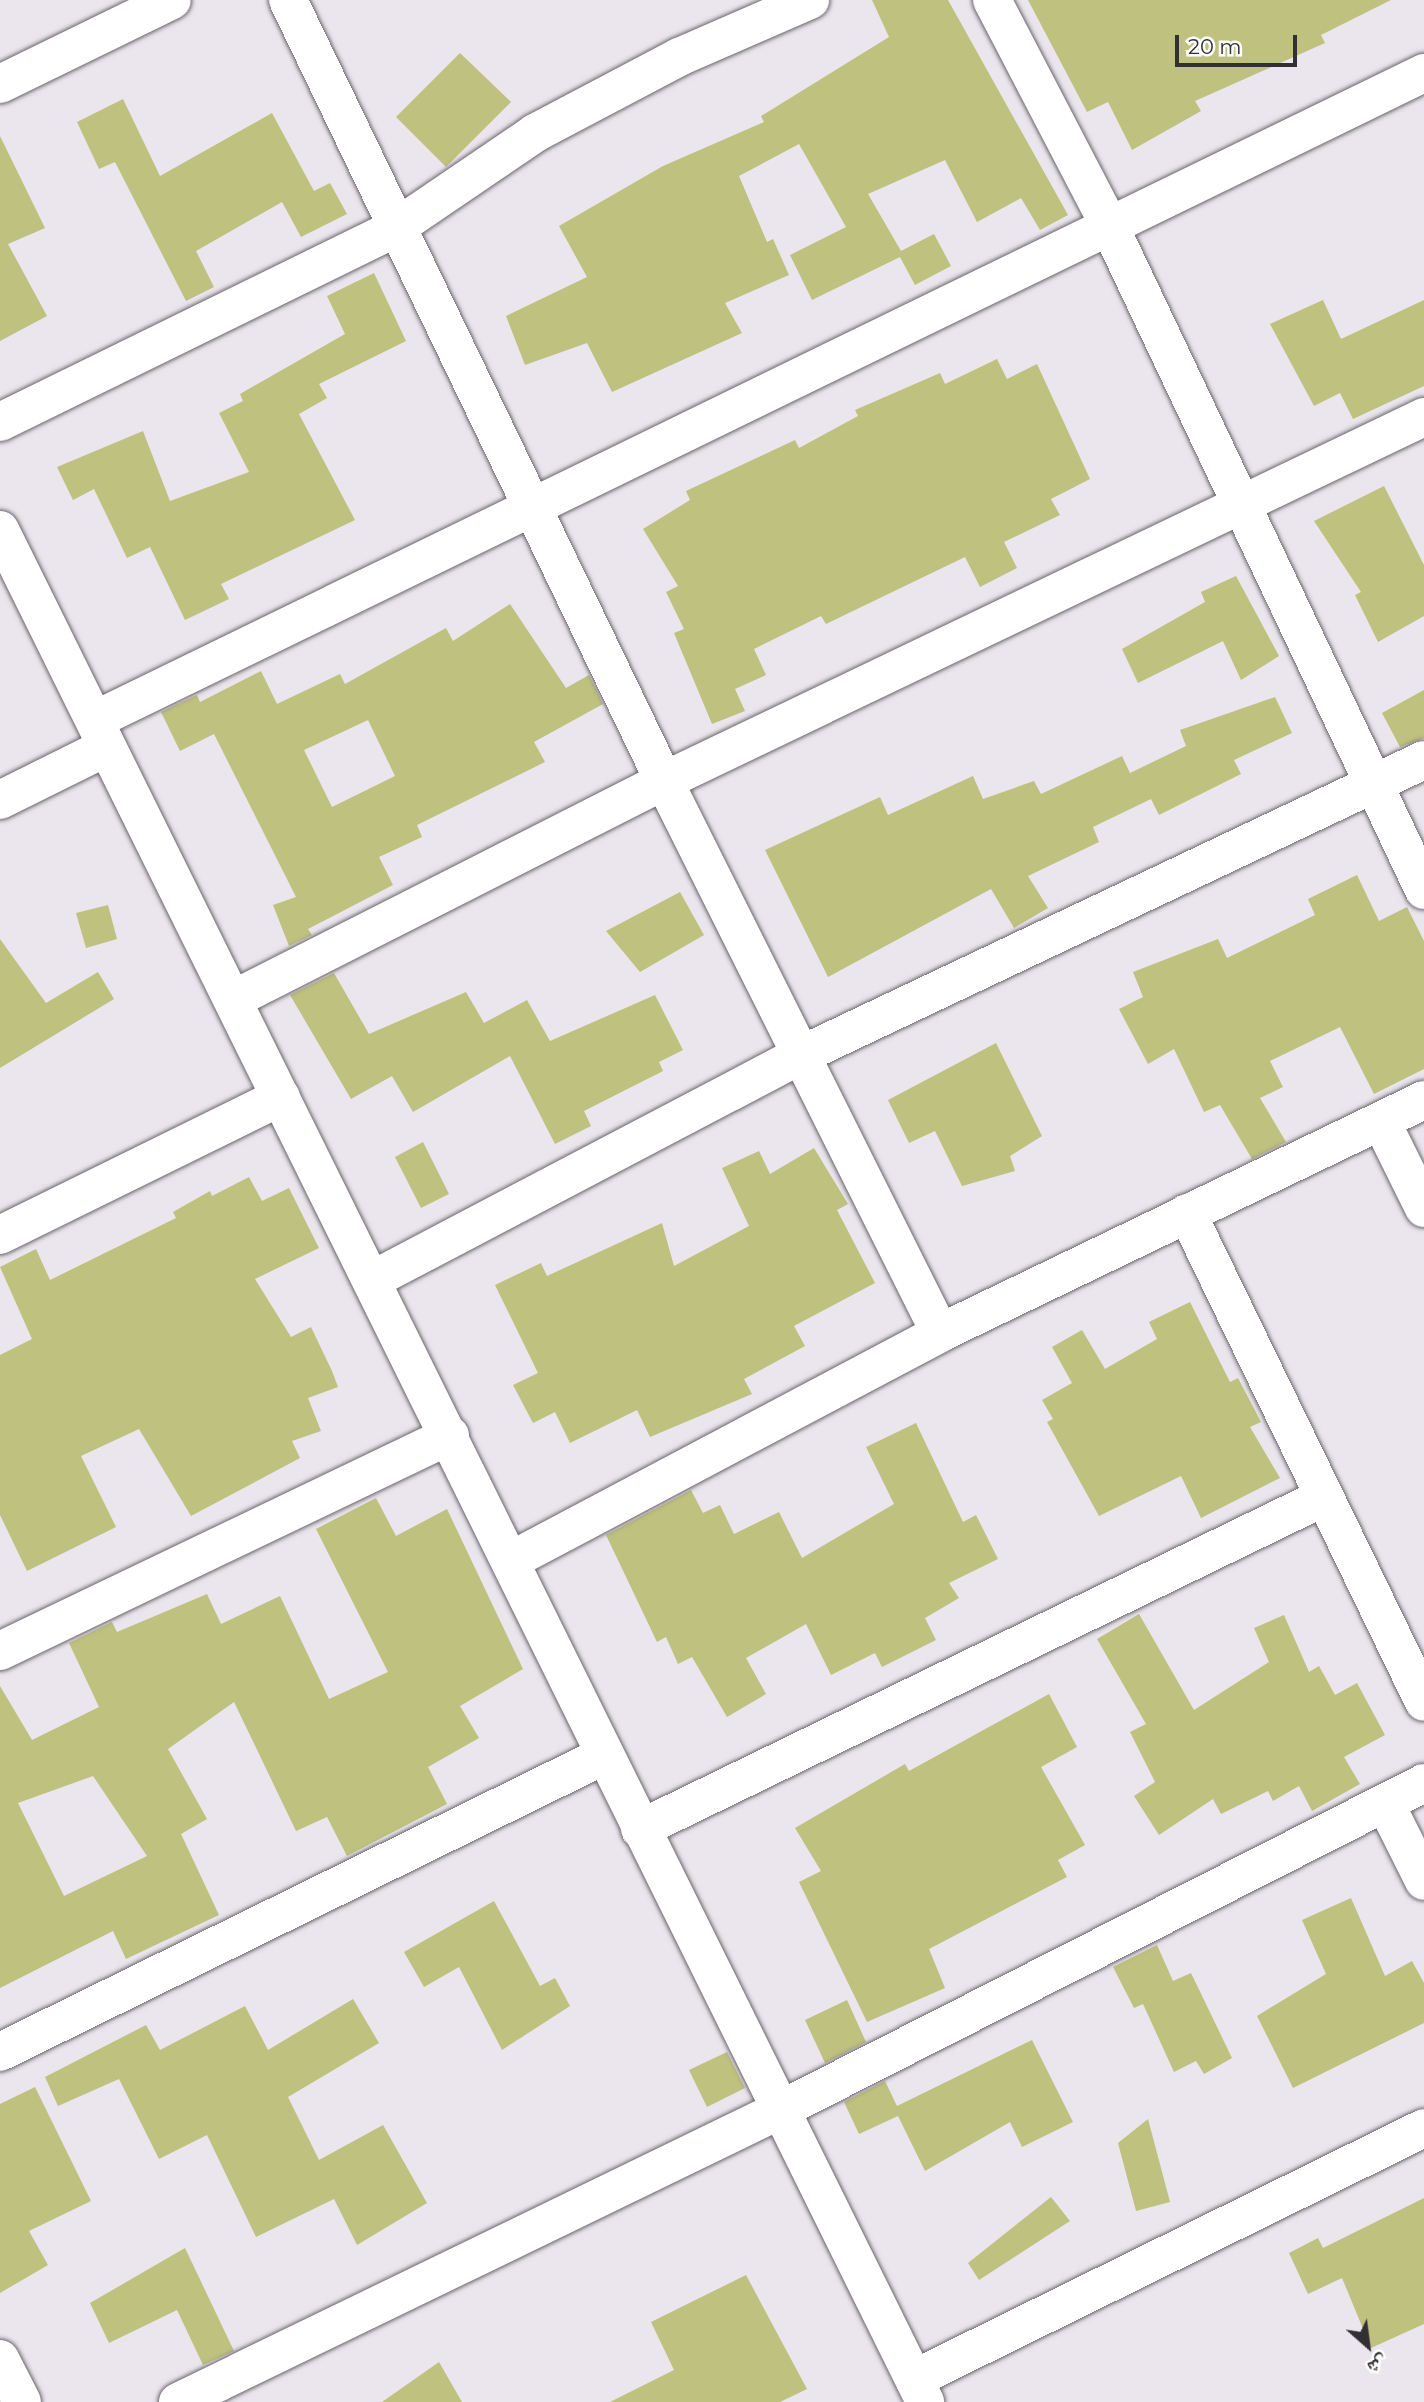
<!DOCTYPE html>
<html>
<head>
<meta charset="utf-8">
<style>
	body { margin:0 }
	#map { position:relative; width:1424px; height:2402px; overflow:hidden; background:#ebe5ed; font-family:Montserrat,"Noto Naskh Arabic",sans-serif }
	div>[style] { position:absolute }
	.building>* { inset:0; background:#bfc17f }
	.roads { filter:drop-shadow(0 0 2px #6a656c) drop-shadow(0 0 2px #6a656c) }
	.minor>* { height:38px; margin:-19px; padding:0 19px; transform-origin:19px; border-radius:19px; background:#fff }
	span { translate:-50% -50%; white-space:nowrap; text-align:center; line-height:1.15; -webkit-text-stroke:5px #fff; paint-order:stroke }
	.north { position:absolute; left:1333px; top:2311px; width:70px; height:70px; -webkit-text-stroke:5px #fff; paint-order:stroke; rotate:152deg; font-size:19px; font-weight:700; line-height:28px; text-align:center; color:#323033 }
	.north::after { content:''; display:block; margin:auto; width:24px; height:32px; background:#323033; clip-path:polygon(50% 0,100% 100%,50% 72%,0 100%) }
	.scale { position:absolute; left:1175px; top:35px; width:122px; height:32px; box-sizing:border-box; border:4px solid #323033; border-top:0; padding-left:9px; font-size:21px; line-height:24px; white-space:nowrap; color:#323033; -webkit-text-stroke:5px #fff; paint-order:stroke }
</style>
</head>
<body>
<div id="map">
	<div class="building">
		<i style="clip-path:polygon(872px 0,948px 0,1068px 215px,1040px 230px,1021px 198px,977px 222px,945px 160px,868px 194px,901px 251px,934px 234px,951px 266px,915px 285px,900px 257px,812px 300px,790px 255px,846px 227px,799px 144px,739px 176px,767px 242px,773px 239px,789px 275px,725px 303px,742px 333px,612px 392px,587px 343px,525px 365px,506px 316px,587px 277px,559px 226px,663px 166px,764px 122px,761px 116px,889px 37px)"></i>
		<i style="clip-path:polygon(1028px 0,1391px 0,1321px 35px,1325px 43px,1195px 101px,1201px 111px,1132px 150px,1108px 102px,1087px 112px)"></i>
		<i style="clip-path:polygon(460px 53px,511px 102px,446px 167px,396px 117px)"></i>
		<i style="clip-path:polygon(123px 99px,160px 176px,272px 113px,314px 191px,330px 183px,347px 214px,301px 237px,282px 202px,196px 251px,214px 287px,186px 301px,115px 162px,99px 169px,77px 122px)"></i>
		<i style="clip-path:polygon(0 136px,45px 228px,8px 244px,47px 316px,0 341px)"></i>
		<i style="clip-path:polygon(374px 273px,406px 341px,319px 384px,327px 398px,299px 414px,355px 520px,221px 584px,229px 599px,185px 620px,150px 547px,127px 558px,94px 489px,73px 500px,57px 467px,143px 431px,170px 501px,249px 472px,219px 413px,243px 401px,240px 394px,345px 334px,327px 296px)"></i>
		<i style="clip-path:polygon(1323px 300px,1341px 339px,1424px 300px,1424px 386px,1353px 419px,1340px 393px,1314px 406px,1270px 324px)"></i>
		<i style="clip-path:polygon(997px 359px,1007px 379px,1037px 364px,1090px 479px,1051px 499px,1060px 515px,1004px 542px,1017px 568px,980px 587px,965px 557px,826px 624px,821px 616px,754px 649px,766px 675px,735px 689px,745px 711px,712px 724px,674px 633px,684px 629px,666px 592px,678px 586px,643px 529px,690px 500px,686px 491px,795px 440px,799px 448px,858px 416px,855px 410px,940px 373px,945px 384px)"></i>
		<i style="clip-path:polygon(1384px 486px,1424px 565px,1424px 616px,1378px 642px,1355px 595px,1361px 592px,1314px 521px)"></i>
		<i style="clip-path:polygon(1236px 576px,1279px 656px,1241px 680px,1223px 641px,1138px 683px,1122px 649px,1205px 602px,1201px 592px)"></i>
		<i style="clip-path:polygon(evenodd,510px 604px,566px 688px,589px 675px,603px 704px,534px 742px,545px 762px,417px 825px,422px 837px,379px 857px,393px 885px,308px 929px,312px 935px,289px 946px,273px 905px,296px 897px,214px 734px,180px 751px,161px 712px,197px 695px,200px 702px,261px 671px,277px 704px,340px 674px,345px 684px,446px 628px,453px 641px,510px 604px,368px 720px,395px 776px,332px 807px,304px 750px,368px 720px)"></i>
		<i style="clip-path:polygon(1424px 690px,1424px 738px,1400px 747px,1382px 713px)"></i>
		<i style="clip-path:polygon(1275px 697px,1292px 733px,1234px 760px,1241px 774px,1159px 815px,1151px 799px,1093px 827px,1099px 842px,1028px 876px,1048px 908px,1014px 928px,991px 889px,828px 977px,765px 850px,880px 797px,888px 815px,973px 776px,983px 799px,1034px 781px,1041px 794px,1122px 756px,1130px 773px,1186px 746px,1180px 730px)"></i>
		<i style="clip-path:polygon(1357px 875px,1379px 921px,1407px 907px,1424px 941px,1424px 1069px,1374px 1094px,1340px 1027px,1270px 1061px,1283px 1087px,1260px 1098px,1286px 1142px,1252px 1159px,1220px 1105px,1204px 1112px,1174px 1049px,1148px 1064px,1119px 1009px,1143px 997px,1133px 972px,1218px 939px,1227px 958px,1315px 915px,1308px 899px)"></i>
		<i style="clip-path:polygon(680px 892px,704px 935px,640px 972px,606px 931px)"></i>
		<i style="clip-path:polygon(108px 905px,117px 939px,86px 948px,76px 913px)"></i>
		<i style="clip-path:polygon(0 939px,46px 1003px,98px 972px,114px 999px,0 1068px)"></i>
		<i style="clip-path:polygon(334px 973px,369px 1034px,466px 992px,484px 1023px,527px 1000px,550px 1041px,655px 995px,683px 1050px,659px 1062px,663px 1071px,584px 1111px,591px 1126px,555px 1144px,510px 1056px,413px 1112px,392px 1076px,351px 1099px,290px 995px)"></i>
		<i style="clip-path:polygon(996px 1043px,1042px 1136px,1010px 1156px,1015px 1171px,962px 1186px,935px 1131px,909px 1143px,888px 1100px)"></i>
		<i style="clip-path:polygon(423px 1142px,449px 1194px,421px 1208px,395px 1157px)"></i>
		<i style="clip-path:polygon(814px 1148px,848px 1204px,837px 1210px,875px 1283px,794px 1326px,805px 1346px,744px 1379px,752px 1394px,650px 1437px,637px 1410px,570px 1443px,555px 1412px,533px 1423px,513px 1385px,538px 1373px,495px 1285px,541px 1263px,547px 1276px,662px 1223px,674px 1266px,749px 1226px,722px 1168px,759px 1151px,770px 1174px)"></i>
		<i style="clip-path:polygon(249px 1177px,262px 1201px,289px 1188px,319px 1248px,255px 1279px,291px 1337px,311px 1327px,332px 1371px,338px 1387px,308px 1398px,321px 1431px,292px 1441px,300px 1458px,191px 1516px,139px 1429px,81px 1456px,116px 1527px,27px 1571px,0 1515px,0 1355px,32px 1339px,0 1267px,36px 1249px,50px 1280px,176px 1218px,173px 1212px,210px 1191px,212px 1196px)"></i>
		<i style="clip-path:polygon(1190px 1302px,1230px 1382px,1238px 1378px,1261px 1422px,1250px 1427px,1280px 1478px,1201px 1518px,1181px 1476px,1099px 1516px,1047px 1422px,1053px 1419px,1042px 1400px,1072px 1383px,1052px 1347px,1082px 1330px,1105px 1369px,1157px 1339px,1149px 1322px)"></i>
		<i style="clip-path:polygon(916px 1423px,963px 1522px,976px 1515px,998px 1559px,949px 1583px,959px 1598px,925px 1618px,936px 1640px,882px 1667px,875px 1653px,831px 1675px,806px 1624px,746px 1658px,766px 1694px,727px 1717px,692px 1657px,678px 1664px,666px 1637px,657px 1642px,606px 1535px,691px 1490px,703px 1513px,720px 1505px,734px 1534px,779px 1512px,802px 1558px,894px 1504px,866px 1447px)"></i>
		<i style="clip-path:polygon(evenodd,376px 1498px,396px 1536px,447px 1509px,523px 1669px,460px 1706px,479px 1738px,428px 1767px,447px 1804px,347px 1856px,327px 1817px,296px 1831px,234px 1702px,168px 1749px,207px 1819px,181px 1834px,219px 1915px,126px 1959px,113px 1931px,0 1988px,0 1686px,32px 1740px,99px 1707px,69px 1643px,112px 1622px,117px 1632px,207px 1594px,221px 1624px,280px 1596px,329px 1699px,388px 1672px,316px 1529px,376px 1498px,93px 1776px,147px 1856px,64px 1896px,18px 1803px,93px 1776px)"></i>
		<i style="clip-path:polygon(1139px 1614px,1194px 1710px,1269px 1662px,1254px 1628px,1284px 1615px,1309px 1672px,1319px 1666px,1335px 1695px,1357px 1683px,1385px 1735px,1344px 1757px,1360px 1784px,1312px 1811px,1299px 1786px,1273px 1801px,1268px 1791px,1221px 1814px,1213px 1799px,1159px 1835px,1134px 1796px,1155px 1782px,1130px 1732px,1146px 1724px,1097px 1639px)"></i>
		<i style="clip-path:polygon(1049px 1694px,1077px 1747px,1041px 1767px,1085px 1845px,1058px 1860px,1067px 1877px,929px 1949px,945px 1988px,867px 2022px,799px 1882px,821px 1871px,795px 1828px,905px 1764px,909px 1771px)"></i>
		<i style="clip-path:polygon(1351px 1898px,1385px 1976px,1412px 1961px,1424px 1983px,1424px 2023px,1293px 2088px,1257px 2016px,1326px 1974px,1302px 1920px)"></i>
		<i style="clip-path:polygon(494px 1901px,540px 1986px,555px 1978px,570px 2006px,502px 2050px,459px 1967px,424px 1987px,404px 1952px)"></i>
		<i style="clip-path:polygon(1157px 1945px,1173px 1981px,1191px 1973px,1232px 2058px,1204px 2074px,1196px 2061px,1174px 2072px,1143px 2004px,1134px 2008px,1113px 1967px)"></i>
		<i style="clip-path:polygon(353px 1999px,379px 2043px,288px 2097px,319px 2160px,383px 2125px,427px 2203px,357px 2245px,334px 2199px,256px 2237px,207px 2135px,159px 2159px,119px 2079px,58px 2106px,45px 2077px,146px 2025px,160px 2050px,245px 2006px,268px 2050px)"></i>
		<i style="clip-path:polygon(847px 2000px,866px 2042px,825px 2063px,805px 2020px)"></i>
		<i style="clip-path:polygon(1032px 2040px,1073px 2122px,1022px 2147px,1010px 2122px,925px 2171px,898px 2116px,859px 2134px,844px 2102px,885px 2081px,897px 2106px)"></i>
		<i style="clip-path:polygon(727px 2052px,745px 2088px,707px 2107px,689px 2070px)"></i>
		<i style="clip-path:polygon(35px 2087px,91px 2201px,29px 2231px,48px 2265px,0 2293px,0 2104px)"></i>
		<i style="clip-path:polygon(1148px 2119px,1170px 2202px,1136px 2211px,1118px 2143px)"></i>
		<i style="clip-path:polygon(1051px 2197px,1070px 2221px,979px 2280px,968px 2263px)"></i>
		<i style="clip-path:polygon(1424px 2198px,1424px 2324px,1371px 2348px,1342px 2278px,1308px 2294px,1289px 2253px,1318px 2238px,1323px 2248px)"></i>
		<i style="clip-path:polygon(185px 2248px,234px 2351px,203px 2365px,177px 2310px,109px 2343px,90px 2303px)"></i>
		<i style="clip-path:polygon(746px 2275px,807px 2389px,780px 2402px,610px 2402px,674px 2370px,651px 2322px)"></i>
		<i style="clip-path:polygon(439px 2362px,462px 2402px,382px 2402px)"></i>
	</div>
	<div class="roads">
		<div class="minor">
			<i style="left:288px;top:0;width:867px;rotate:64.29deg"></i>
			<i style="left:664px;top:781px;width:617px;rotate:63.43deg"></i>
			<i style="left:992px;top:0;width:251px;rotate:62.5deg"></i>
			<i style="left:1108px;top:223px;width:738px;rotate:64.65deg"></i>
			<i style="left:0;top:84px;width:191px;rotate:-26deg"></i>
			<i style="left:0;top:422px;width:439px;rotate:-26.1deg"></i>
			<i style="left:394px;top:229px;width:171px;rotate:-34.2deg"></i>
			<i style="left:535px;top:133px;width:163px;rotate:-27.8deg"></i>
			<i style="left:679px;top:57px;width:143px;rotate:-23.5deg"></i>
			<i style="left:0;top:530px;width:2088px;rotate:63.7deg"></i>
			<i style="left:95px;top:720px;width:1478px;rotate:-25.96deg"></i>
			<i style="left:0;top:800px;width:119px;rotate:-26.4deg"></i>
			<i style="left:236px;top:998px;width:480px;rotate:-26.9deg"></i>
			<i style="left:664px;top:781px;width:843px;rotate:-25.59deg"></i>
			<i style="left:1381px;top:1121px;width:97px;rotate:63.7deg"></i>
			<i style="left:1187px;top:1213px;width:543px;rotate:64.14deg"></i>
			<i style="left:0;top:1235px;width:313px;rotate:-26.2deg"></i>
			<i style="left:374px;top:1279px;width:482px;rotate:-27.7deg"></i>
			<i style="left:801px;top:1055px;width:689px;rotate:-25.34deg"></i>
			<i style="left:510px;top:1561px;width:487px;rotate:-27.9deg"></i>
			<i style="left:940px;top:1333px;width:537px;rotate:-25.71deg"></i>
			<i style="left:0;top:1651px;width:499px;rotate:-25.6deg"></i>
			<i style="left:1385px;top:1803px;width:87px;rotate:63.4deg"></i>
			<i style="left:640px;top:1829px;width:760px;rotate:-25.89deg"></i>
			<i style="left:0;top:2052px;width:672px;rotate:-26.15deg"></i>
			<i style="left:0;top:2359px;width:48px;rotate:62.9deg"></i>
			<i style="left:914px;top:2379px;width:568px;rotate:-26.2deg"></i>
			<i style="left:178px;top:2402px;width:669px;rotate:-25.88deg"></i>
			<i style="left:780px;top:2110px;width:722px;rotate:-26.92deg"></i>
		</div>
	</div>
	<div class="north">ش</div>
	<div class="scale">20 m</div>
</div>
</body>
</html>
